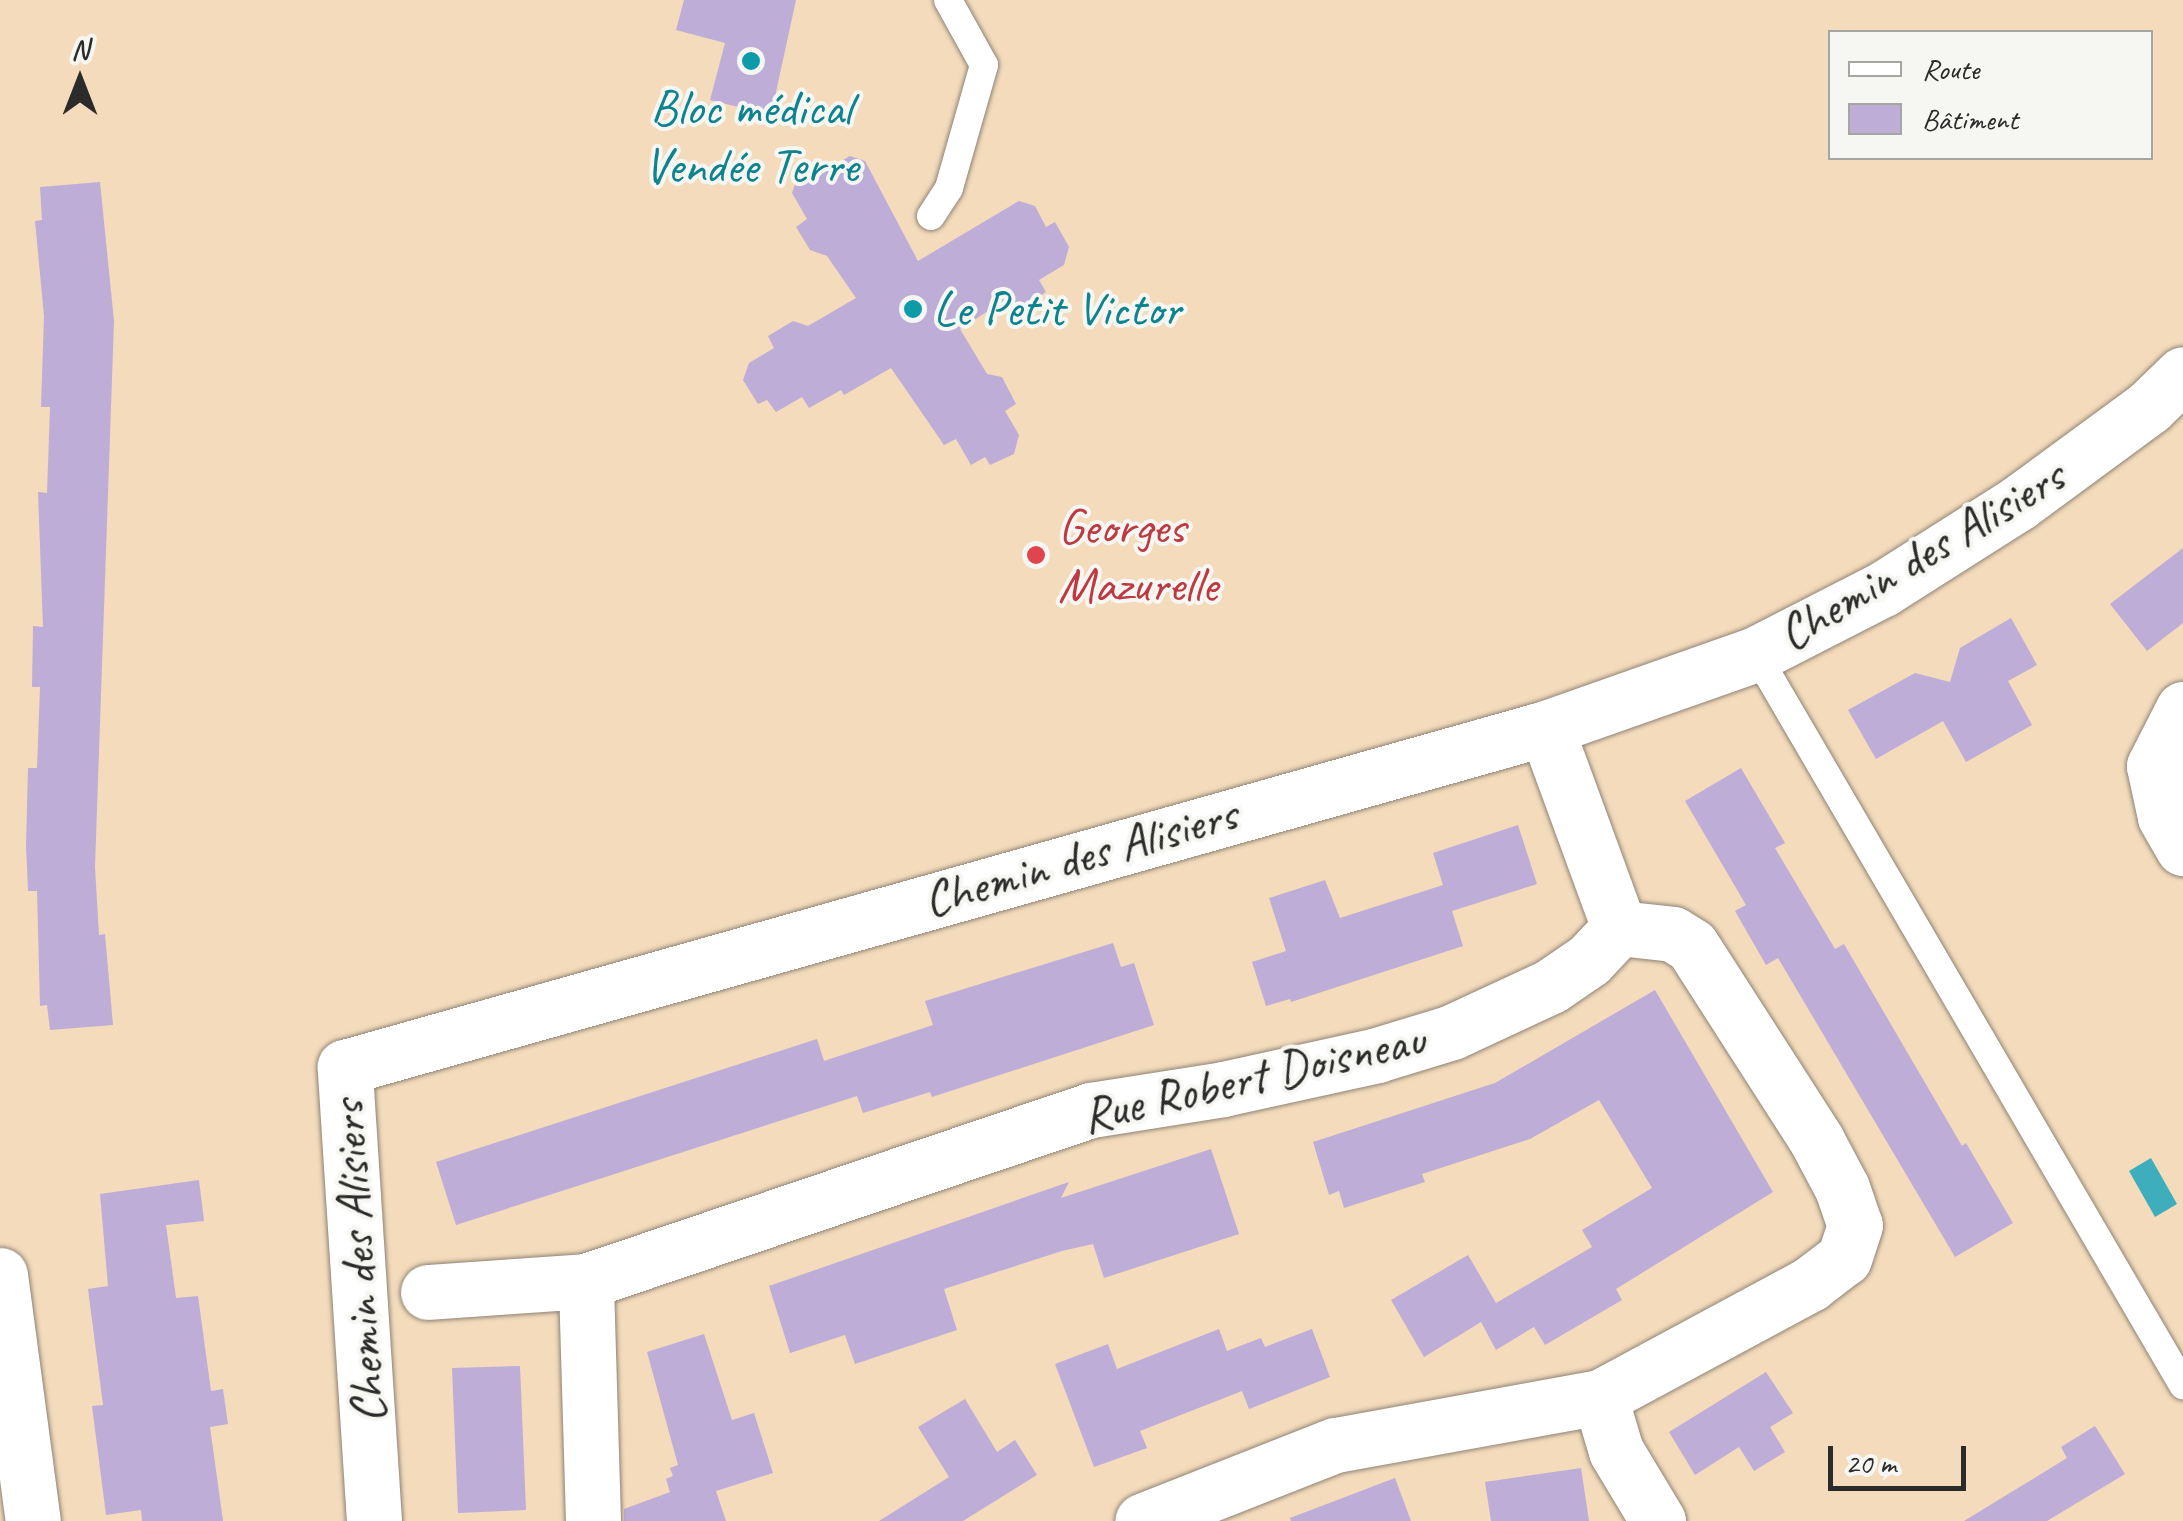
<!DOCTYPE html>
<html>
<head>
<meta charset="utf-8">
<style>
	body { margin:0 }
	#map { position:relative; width:2183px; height:1521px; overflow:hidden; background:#f3dbbc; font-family:Caveat,sans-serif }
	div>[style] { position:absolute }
	.water>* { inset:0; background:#3faebc }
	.building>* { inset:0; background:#beadd7 }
	.roads { filter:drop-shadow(0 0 2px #8f8374) drop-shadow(0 0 2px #8f8374) }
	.service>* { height:28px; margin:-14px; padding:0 14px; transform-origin:14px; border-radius:14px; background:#fff }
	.minor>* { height:55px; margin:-27.5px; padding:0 27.5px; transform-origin:27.5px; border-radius:27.5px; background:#fff }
	.dots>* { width:28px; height:28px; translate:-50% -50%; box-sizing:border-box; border:5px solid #f6f6f2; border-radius:50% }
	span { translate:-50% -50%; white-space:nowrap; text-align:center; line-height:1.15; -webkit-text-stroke:8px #f6f6f2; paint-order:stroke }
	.culture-label { font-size:50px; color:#0d838f }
	.left { translate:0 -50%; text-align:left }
	.health-label { font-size:50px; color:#be3a42 }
	.street-label { font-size:50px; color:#2b2b2b }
	.legend { position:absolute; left:1828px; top:30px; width:325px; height:130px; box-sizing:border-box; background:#f6f6f2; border:2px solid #a5a5a2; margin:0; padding:12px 18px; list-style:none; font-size:30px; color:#2b2b2b }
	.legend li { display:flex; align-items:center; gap:20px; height:50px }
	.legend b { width:50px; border:2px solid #a5a5a2 }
	.north { position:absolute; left:30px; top:30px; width:100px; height:100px; -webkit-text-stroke:8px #f6f6f2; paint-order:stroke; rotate:0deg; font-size:28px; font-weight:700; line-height:40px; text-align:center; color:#2b2b2b }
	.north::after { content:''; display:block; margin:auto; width:35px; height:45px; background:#2b2b2b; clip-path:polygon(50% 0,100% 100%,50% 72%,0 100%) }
	.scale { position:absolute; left:1828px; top:1446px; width:138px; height:45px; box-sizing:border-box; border:5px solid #2b2b2b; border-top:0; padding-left:12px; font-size:30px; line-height:35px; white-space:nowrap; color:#2b2b2b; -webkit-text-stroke:8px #f6f6f2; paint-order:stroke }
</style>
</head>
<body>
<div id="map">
	<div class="water">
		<i style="clip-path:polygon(2151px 1158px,2177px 1204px,2155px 1217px,2129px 1171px)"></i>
	</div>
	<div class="building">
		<i style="clip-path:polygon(684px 0,796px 0,771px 115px,710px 100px,725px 43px,676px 30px)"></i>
		<i style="clip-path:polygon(850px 156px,865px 161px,918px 261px,1019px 201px,1035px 206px,1046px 227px,1055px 222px,1069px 247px,1064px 265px,1039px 280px,1046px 292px,1022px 308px,1002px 302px,960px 329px,987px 374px,1002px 377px,1016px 404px,1005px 411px,1019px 435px,1014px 454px,990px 465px,985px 457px,971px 465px,956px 439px,944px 445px,891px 368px,844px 395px,841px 390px,809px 408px,802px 397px,776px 412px,767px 400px,758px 404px,743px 380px,749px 363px,774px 348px,768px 336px,793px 321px,808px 326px,856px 298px,827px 256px,810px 250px,796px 227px,807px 219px,792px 193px,797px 178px,822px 163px,828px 169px)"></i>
		<i style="clip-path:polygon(100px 182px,114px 321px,95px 867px,99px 935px,105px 934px,113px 1025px,50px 1030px,47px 1005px,40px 1006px,37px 891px,28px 891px,26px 845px,28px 768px,37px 768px,40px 687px,32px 687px,33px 626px,43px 627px,38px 492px,47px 493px,50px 407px,41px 407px,44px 316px,35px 221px,42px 220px,40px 187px)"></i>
		<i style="clip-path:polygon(2183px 548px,2183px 623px,2147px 651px,2110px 604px)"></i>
		<i style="clip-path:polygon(2011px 618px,2037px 665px,2008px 681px,2032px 725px,1966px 762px,1943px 721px,1876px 759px,1848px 710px,1915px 673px,1950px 682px,1960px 648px)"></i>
		<i style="clip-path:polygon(1741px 768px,1785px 843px,1775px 848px,1835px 949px,1844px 944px,1962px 1146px,1966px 1143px,2013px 1223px,1955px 1257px,1778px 958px,1766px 965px,1735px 911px,1746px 905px,1685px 801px)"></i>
		<i style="clip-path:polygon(1518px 825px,1537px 884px,1452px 911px,1463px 946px,1291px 1002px,1290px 999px,1266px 1006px,1252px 962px,1286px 951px,1269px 898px,1325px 880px,1340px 918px,1443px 885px,1433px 853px)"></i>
		<i style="clip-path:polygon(1113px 943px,1121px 967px,1134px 963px,1154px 1025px,932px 1097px,930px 1092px,863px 1113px,857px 1096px,456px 1225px,436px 1162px,817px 1039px,824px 1061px,933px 1025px,925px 1001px)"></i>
		<i style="clip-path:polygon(1655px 990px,1773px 1192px,1616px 1289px,1622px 1300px,1545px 1345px,1534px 1327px,1496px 1350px,1481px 1322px,1424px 1357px,1391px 1300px,1468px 1255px,1496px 1303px,1592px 1247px,1582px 1230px,1652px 1188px,1599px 1100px,1530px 1139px,1422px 1174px,1425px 1182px,1344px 1208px,1339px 1191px,1329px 1195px,1313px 1142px,1495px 1083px)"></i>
		<i style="clip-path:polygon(1211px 1149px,1239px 1234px,1104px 1278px,1093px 1244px,1062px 1251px,944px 1289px,957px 1330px,855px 1364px,845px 1335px,790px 1353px,769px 1286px,1069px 1182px,1061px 1198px)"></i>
		<i style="clip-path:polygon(199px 1180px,204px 1221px,166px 1225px,176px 1298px,198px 1296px,211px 1391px,223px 1389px,228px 1424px,210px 1427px,223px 1521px,142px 1521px,141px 1510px,106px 1515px,92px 1406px,103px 1405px,88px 1289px,108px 1286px,100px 1194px)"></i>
		<i style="clip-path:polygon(1219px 1329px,1227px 1351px,1261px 1338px,1265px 1347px,1312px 1329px,1330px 1377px,1249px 1409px,1242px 1391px,1140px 1431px,1147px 1448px,1094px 1467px,1055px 1364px,1108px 1344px,1117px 1369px)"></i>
		<i style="clip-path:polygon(704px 1334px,732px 1420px,754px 1413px,773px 1473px,716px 1491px,726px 1521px,624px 1521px,624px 1509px,670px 1492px,666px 1479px,673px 1476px,670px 1468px,678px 1465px,647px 1352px)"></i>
		<i style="clip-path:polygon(520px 1366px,526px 1510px,458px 1513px,452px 1368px)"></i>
		<i style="clip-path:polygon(1766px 1372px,1793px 1413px,1770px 1427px,1785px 1452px,1754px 1471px,1739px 1447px,1695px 1475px,1669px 1432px)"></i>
		<i style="clip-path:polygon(965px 1399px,997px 1452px,1015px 1440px,1037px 1475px,963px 1521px,879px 1521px,949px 1477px,918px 1427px)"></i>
		<i style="clip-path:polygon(2095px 1426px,2125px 1474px,2047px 1521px,1964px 1521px,2067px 1458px,2061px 1447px)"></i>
		<i style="clip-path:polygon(1581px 1468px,1589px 1521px,1491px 1521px,1485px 1482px)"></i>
		<i style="clip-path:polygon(1395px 1478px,1411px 1521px,1291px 1521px,1290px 1518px)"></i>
	</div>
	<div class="roads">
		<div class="service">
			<i style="left:931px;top:216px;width:33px;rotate:-57deg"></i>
			<i style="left:949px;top:188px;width:128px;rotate:-74.1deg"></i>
			<i style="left:984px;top:65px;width:74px;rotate:-119deg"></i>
			<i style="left:1756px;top:654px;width:847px;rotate:59.71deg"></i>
		</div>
		<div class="minor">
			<i style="left:2183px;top:709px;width:64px;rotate:117deg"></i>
			<i style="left:2154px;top:766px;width:52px;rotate:77.8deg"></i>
			<i style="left:2165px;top:817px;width:36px;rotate:60deg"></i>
			<i style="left:1546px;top:728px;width:213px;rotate:69.9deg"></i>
			<i style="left:0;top:1275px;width:248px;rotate:82.4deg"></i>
			<i style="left:428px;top:1292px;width:158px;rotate:-4deg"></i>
			<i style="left:1600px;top:1397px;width:56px;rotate:73.5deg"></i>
			<i style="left:1616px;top:1451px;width:82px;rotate:59deg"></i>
			<i style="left:374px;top:1521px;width:455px;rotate:-93.7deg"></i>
			<i style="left:345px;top:1067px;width:1248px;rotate:-15.76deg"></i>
			<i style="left:1546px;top:728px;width:223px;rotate:-19.4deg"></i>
			<i style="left:1756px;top:654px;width:143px;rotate:-27.1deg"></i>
			<i style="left:1883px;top:589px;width:159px;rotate:-32.4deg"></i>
			<i style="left:2017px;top:504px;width:164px;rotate:-36.3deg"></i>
			<i style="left:2149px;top:407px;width:47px;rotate:-44.1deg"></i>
			<i style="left:593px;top:1521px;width:240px;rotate:-91.7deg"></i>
			<i style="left:586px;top:1281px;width:533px;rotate:-18.71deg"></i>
			<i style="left:1091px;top:1110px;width:134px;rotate:-9deg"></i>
			<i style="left:1223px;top:1089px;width:158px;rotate:-12.4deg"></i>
			<i style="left:1377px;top:1055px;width:78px;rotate:-17deg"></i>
			<i style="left:1452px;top:1032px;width:109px;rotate:-24.9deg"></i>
			<i style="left:1551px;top:986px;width:46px;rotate:-34.4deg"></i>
			<i style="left:1589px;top:960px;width:44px;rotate:-46.8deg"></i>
			<i style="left:1619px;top:928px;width:54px;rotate:6.3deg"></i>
			<i style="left:1673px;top:934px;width:22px;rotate:32deg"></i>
			<i style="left:1692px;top:946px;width:232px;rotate:57.3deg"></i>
			<i style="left:1817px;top:1141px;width:53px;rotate:62deg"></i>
			<i style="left:1842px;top:1188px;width:39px;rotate:71deg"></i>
			<i style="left:1855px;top:1225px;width:35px;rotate:108deg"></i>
			<i style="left:1844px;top:1258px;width:43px;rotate:142.6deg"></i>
			<i style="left:1810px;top:1284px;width:238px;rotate:151.7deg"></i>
			<i style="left:1600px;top:1397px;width:269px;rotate:169.7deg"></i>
			<i style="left:1335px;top:1445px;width:207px;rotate:158.5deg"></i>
		</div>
	</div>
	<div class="dots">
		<i style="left:751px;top:61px;background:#0f9aa8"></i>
		<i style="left:913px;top:309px;background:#0f9aa8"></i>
		<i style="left:1036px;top:555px;background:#e0444e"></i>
	</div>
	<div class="culture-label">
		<span style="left:751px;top:136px">Bloc médical<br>Vendée Terre</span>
		<span class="left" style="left:933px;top:309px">Le Petit Victor</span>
	</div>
	<div class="health-label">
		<span class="left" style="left:1058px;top:555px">Georges<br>Mazurelle</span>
	</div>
	<div class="street-label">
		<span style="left:1921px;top:555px;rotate:-31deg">Chemin des Alisiers</span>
		<span style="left:1080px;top:857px;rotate:-16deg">Chemin des Alisiers</span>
		<span style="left:1253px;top:1077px;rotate:-13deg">Rue Robert Doisneau</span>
		<span style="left:358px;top:1262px;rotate:-94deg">Chemin des Alisiers</span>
	</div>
	<ul class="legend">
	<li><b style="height:12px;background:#fff"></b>Route</li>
	<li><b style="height:28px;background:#beadd7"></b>Bâtiment</li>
	</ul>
	<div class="north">N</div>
	<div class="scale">20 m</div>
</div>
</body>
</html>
